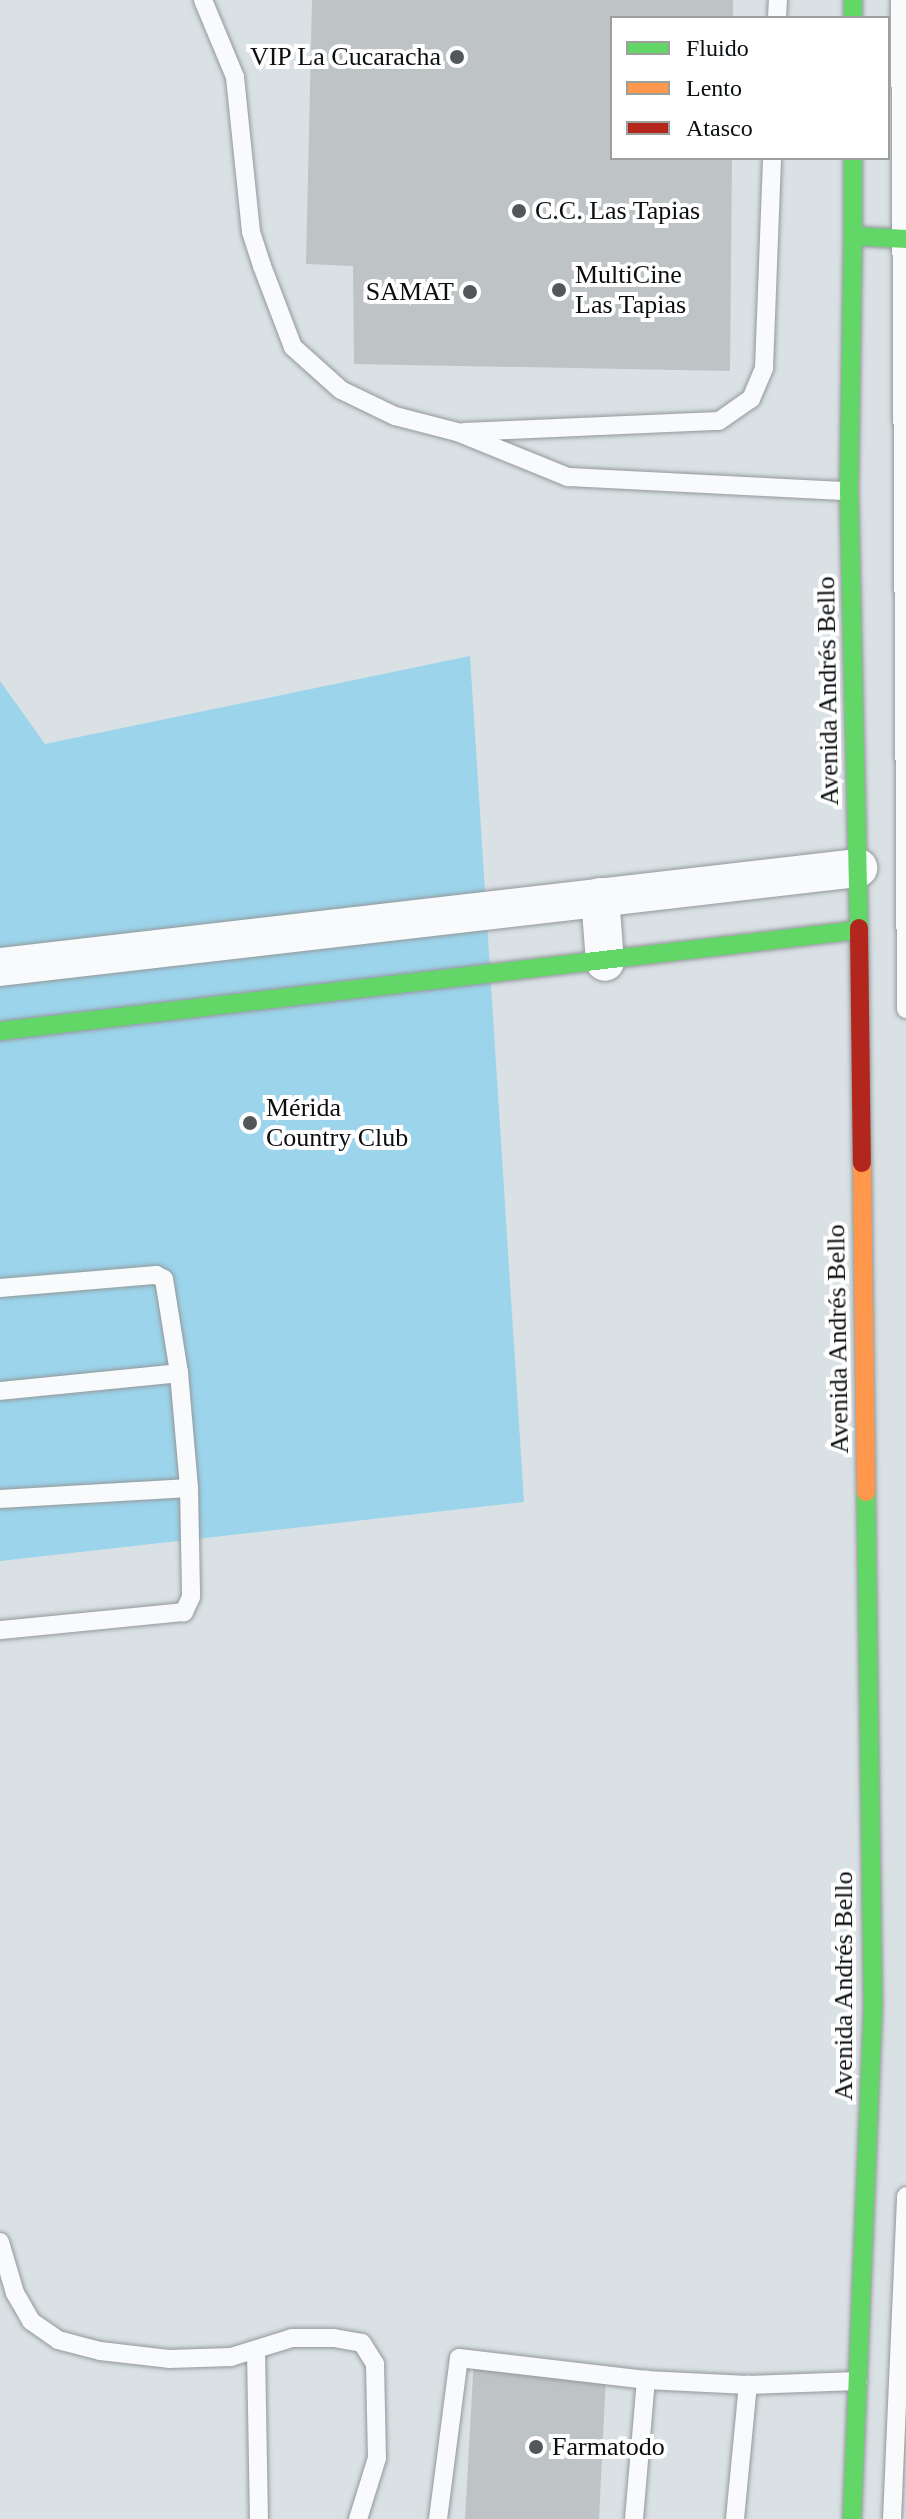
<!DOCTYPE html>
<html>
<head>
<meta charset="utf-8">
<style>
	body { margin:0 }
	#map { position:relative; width:906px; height:2519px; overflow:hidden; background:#d9e1e4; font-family:"Times New Roman",serif }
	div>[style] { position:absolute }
	.green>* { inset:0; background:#9cd4eb }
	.building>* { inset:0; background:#bec3c6 }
	.roads { filter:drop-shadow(0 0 2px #93989a) drop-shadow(0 0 2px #93989a) }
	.lane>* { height:18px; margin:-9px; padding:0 9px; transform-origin:9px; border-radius:9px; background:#f9fafb }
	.street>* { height:38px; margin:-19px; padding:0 19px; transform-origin:19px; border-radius:19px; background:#f9fafb }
	.fast>* { height:18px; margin:-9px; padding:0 9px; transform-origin:9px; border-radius:9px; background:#63d668 }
	.slow>* { height:18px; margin:-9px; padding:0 9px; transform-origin:9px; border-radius:9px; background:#ff974d }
	.jam>* { height:18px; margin:-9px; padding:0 9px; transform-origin:9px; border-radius:9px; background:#b3261e }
	.dots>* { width:22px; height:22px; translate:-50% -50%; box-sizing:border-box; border:4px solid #fff; border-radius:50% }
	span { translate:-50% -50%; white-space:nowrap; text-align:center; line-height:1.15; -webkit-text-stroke:8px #fff; paint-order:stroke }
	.poi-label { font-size:26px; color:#0a0e10 }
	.right { translate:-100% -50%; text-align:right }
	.left { translate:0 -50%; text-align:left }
	.street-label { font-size:26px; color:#0a0e10 }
	.legend { position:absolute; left:610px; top:16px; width:280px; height:144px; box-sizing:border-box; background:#fff; border:2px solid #9d9f9f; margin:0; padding:10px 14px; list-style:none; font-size:24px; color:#0a0e10 }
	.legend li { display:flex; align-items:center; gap:16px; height:40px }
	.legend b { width:40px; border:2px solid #9d9f9f }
</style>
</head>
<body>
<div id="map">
	<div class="green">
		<i style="clip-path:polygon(470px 656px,524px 1502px,0 1561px,0 681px,45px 744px)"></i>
	</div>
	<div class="building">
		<i style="clip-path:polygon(312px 0,733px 0,733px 18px,612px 18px,612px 158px,732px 158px,730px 371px,354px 364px,353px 266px,306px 264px)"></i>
		<i style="clip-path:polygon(474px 2358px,606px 2375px,599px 2519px,465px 2519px)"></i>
	</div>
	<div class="roads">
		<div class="lane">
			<i style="left:203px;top:0;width:83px;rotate:67.4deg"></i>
			<i style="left:235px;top:77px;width:156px;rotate:84.1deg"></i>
			<i style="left:251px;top:232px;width:36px;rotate:72deg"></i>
			<i style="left:262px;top:266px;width:87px;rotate:69.1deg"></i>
			<i style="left:293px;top:347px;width:64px;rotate:41.9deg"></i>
			<i style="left:341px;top:390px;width:60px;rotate:25.7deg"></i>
			<i style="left:395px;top:416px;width:64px;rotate:14.5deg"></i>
			<i style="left:457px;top:432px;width:120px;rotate:22.1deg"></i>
			<i style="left:568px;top:477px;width:281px;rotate:2.9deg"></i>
			<i style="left:900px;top:0;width:1009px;rotate:89.66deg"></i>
			<i style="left:777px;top:18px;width:18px;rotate:-87deg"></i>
			<i style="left:464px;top:432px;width:255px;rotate:-2.5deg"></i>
			<i style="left:719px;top:421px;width:39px;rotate:-35deg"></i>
			<i style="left:751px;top:399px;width:34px;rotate:-67deg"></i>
			<i style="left:764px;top:368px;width:210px;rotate:-87.8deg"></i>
			<i style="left:0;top:1288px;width:157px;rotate:-4.8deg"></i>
			<i style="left:156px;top:1275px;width:9px;rotate:27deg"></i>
			<i style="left:164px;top:1279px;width:95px;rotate:80.9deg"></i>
			<i style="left:179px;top:1373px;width:115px;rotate:85deg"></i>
			<i style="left:189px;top:1488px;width:109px;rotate:88.9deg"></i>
			<i style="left:191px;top:1597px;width:17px;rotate:115deg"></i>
			<i style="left:184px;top:1612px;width:185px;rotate:174.4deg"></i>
			<i style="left:0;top:1391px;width:180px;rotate:-5.7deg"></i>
			<i style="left:0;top:1499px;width:189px;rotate:-3.3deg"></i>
			<i style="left:0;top:2242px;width:53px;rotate:73.6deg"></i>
			<i style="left:15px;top:2293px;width:32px;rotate:60deg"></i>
			<i style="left:31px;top:2321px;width:33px;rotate:35deg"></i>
			<i style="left:58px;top:2340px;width:43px;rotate:14.7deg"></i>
			<i style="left:100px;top:2351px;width:69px;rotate:6.6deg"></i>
			<i style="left:169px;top:2359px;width:62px;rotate:-1.8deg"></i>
			<i style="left:231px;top:2357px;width:64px;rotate:-17.3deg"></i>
			<i style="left:292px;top:2338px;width:42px"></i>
			<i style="left:334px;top:2338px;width:28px;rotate:10deg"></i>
			<i style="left:362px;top:2343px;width:25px;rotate:58deg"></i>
			<i style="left:375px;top:2364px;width:94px;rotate:88.8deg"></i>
			<i style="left:377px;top:2458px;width:64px;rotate:107.3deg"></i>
			<i style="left:256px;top:2350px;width:169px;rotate:89deg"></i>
			<i style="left:438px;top:2519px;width:162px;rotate:-82.6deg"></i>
			<i style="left:459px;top:2358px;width:188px;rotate:6.7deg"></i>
			<i style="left:646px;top:2380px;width:102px;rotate:2.8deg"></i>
			<i style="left:748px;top:2385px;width:110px;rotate:-2.1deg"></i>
			<i style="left:634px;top:2519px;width:140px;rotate:-85.1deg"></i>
			<i style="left:735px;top:2519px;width:135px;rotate:-84.5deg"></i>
			<i style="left:892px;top:2519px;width:323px;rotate:-87.5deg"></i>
		</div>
		<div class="street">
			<i style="left:600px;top:897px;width:65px;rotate:85.6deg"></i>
			<i style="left:0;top:967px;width:864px;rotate:-6.58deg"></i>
		</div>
		<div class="fast">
			<i style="left:853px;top:0;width:18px;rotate:90deg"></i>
			<i style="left:853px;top:158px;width:78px;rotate:90deg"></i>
			<i style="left:853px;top:236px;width:53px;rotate:3.2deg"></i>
			<i style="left:853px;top:236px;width:255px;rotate:90.9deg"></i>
			<i style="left:849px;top:491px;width:437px;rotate:88.7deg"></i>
			<i style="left:0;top:1031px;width:864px;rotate:-6.71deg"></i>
			<i style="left:852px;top:2519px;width:512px;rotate:-87.65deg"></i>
			<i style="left:873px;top:2007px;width:515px;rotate:-90.78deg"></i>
		</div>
		<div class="slow">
			<i style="left:862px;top:1163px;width:329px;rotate:89.3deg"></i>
		</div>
		<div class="jam">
			<i style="left:859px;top:928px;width:235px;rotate:89.3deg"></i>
		</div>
	</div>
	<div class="dots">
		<i style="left:457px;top:57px;background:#52585a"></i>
		<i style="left:519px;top:211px;background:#52585a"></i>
		<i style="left:559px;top:290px;background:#52585a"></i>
		<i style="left:470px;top:292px;background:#52585a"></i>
		<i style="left:250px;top:1123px;background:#52585a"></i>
		<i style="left:536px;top:2447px;background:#52585a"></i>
	</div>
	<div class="poi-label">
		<span class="right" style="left:441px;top:57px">VIP La Cucaracha</span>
		<span class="left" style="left:535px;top:211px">C.C. Las Tapias</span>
		<span class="left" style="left:575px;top:290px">MultiCine<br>Las Tapias</span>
		<span class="right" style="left:454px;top:292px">SAMAT</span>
		<span class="left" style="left:266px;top:1123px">Mérida<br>Country Club</span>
		<span class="left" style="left:552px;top:2447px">Farmatodo</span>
	</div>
	<div class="street-label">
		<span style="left:828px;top:691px;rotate:-91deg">Avenida Andrés Bello</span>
		<span style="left:838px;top:1339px;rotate:-91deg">Avenida Andrés Bello</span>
		<span style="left:844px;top:1986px;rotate:-90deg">Avenida Andrés Bello</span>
	</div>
	<ul class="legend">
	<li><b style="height:10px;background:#63d668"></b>Fluido</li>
	<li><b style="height:10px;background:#ff974d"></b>Lento</li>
	<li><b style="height:10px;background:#b3261e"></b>Atasco</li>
	</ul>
</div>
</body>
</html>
